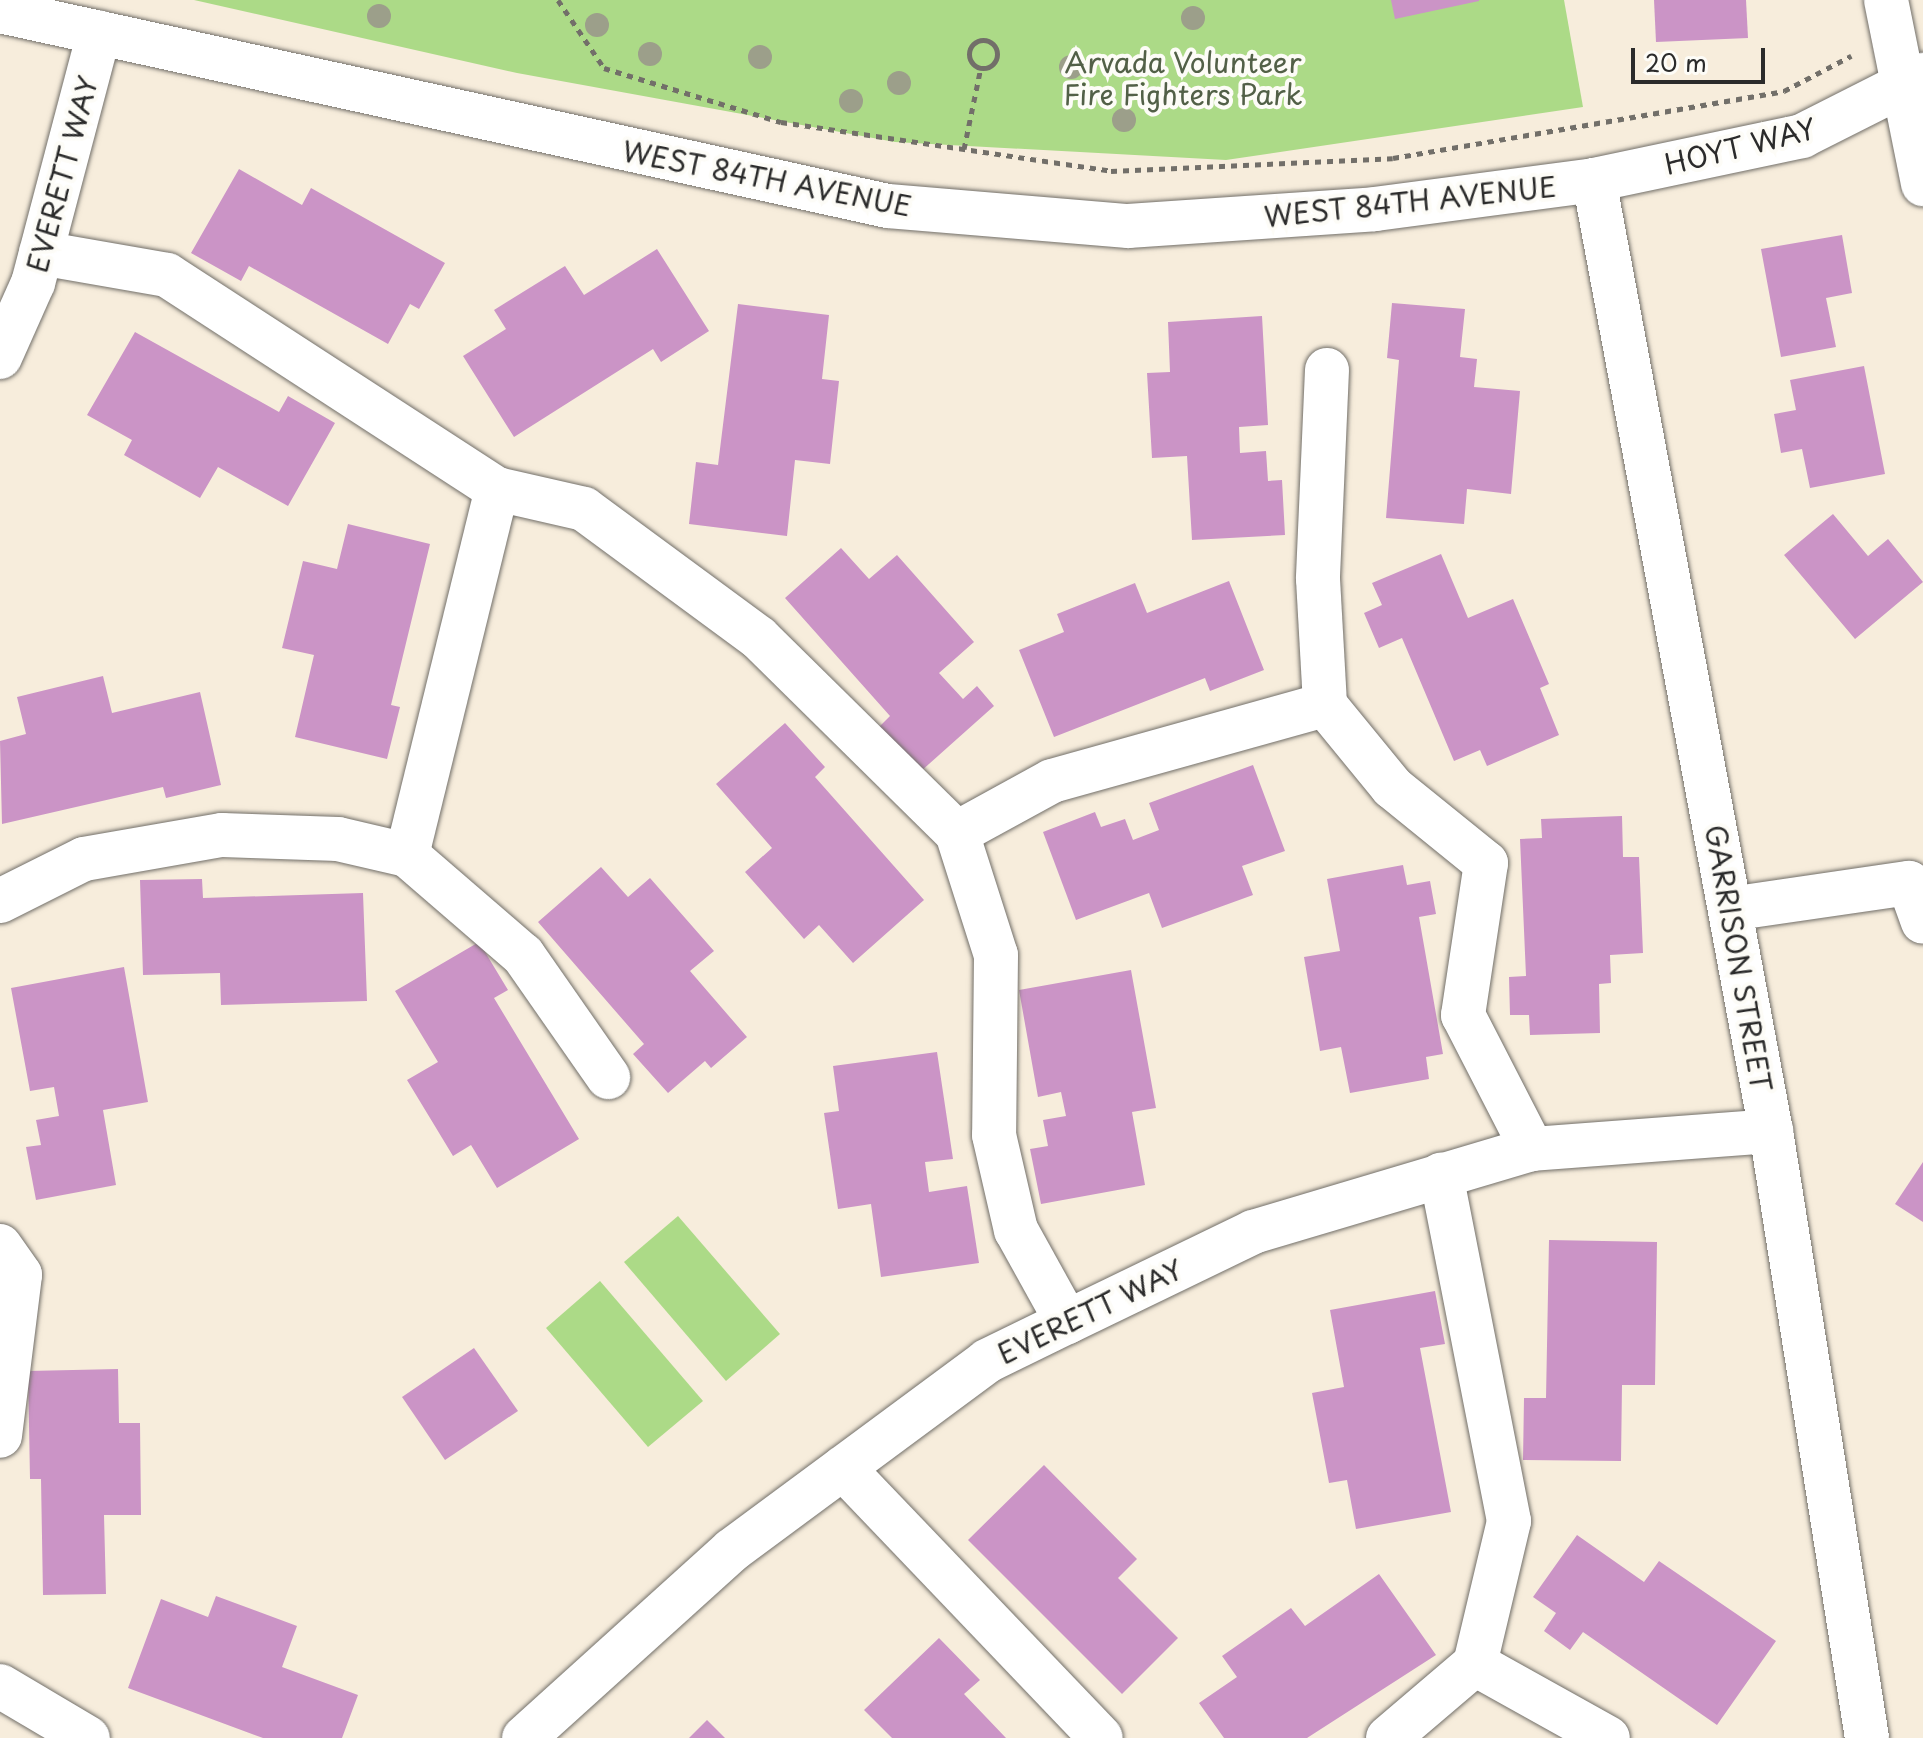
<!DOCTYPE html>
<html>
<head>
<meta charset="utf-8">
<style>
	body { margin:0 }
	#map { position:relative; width:1923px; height:1738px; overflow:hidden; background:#f7eddc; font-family:"Playpen Sans",sans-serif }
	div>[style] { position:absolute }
	.green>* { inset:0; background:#acda87 }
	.building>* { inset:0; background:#cb94c6 }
	.path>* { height:5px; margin-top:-2.5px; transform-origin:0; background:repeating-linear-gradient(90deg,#726f69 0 6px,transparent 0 12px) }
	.path>.ring { margin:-2.5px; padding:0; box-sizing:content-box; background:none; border:5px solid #726f69; border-radius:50% }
	.roads { filter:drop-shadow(0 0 2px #726f69) drop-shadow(0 0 2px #726f69) }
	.street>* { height:44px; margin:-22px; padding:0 22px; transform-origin:22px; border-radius:22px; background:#fff }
	.secondary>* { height:44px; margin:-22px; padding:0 22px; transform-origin:22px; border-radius:22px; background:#fff }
	.trees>* { width:24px; height:24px; margin:-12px; border-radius:50%; background:#9c9f8a }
	span { translate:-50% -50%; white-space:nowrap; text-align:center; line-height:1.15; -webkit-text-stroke:8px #fdfcf7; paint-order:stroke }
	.park-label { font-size:28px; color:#526047 }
	.street-label { font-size:28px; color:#2b2b2b }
	.scale { position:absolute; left:1631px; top:48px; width:134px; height:36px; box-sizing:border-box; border:4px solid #2b2b2b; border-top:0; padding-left:10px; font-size:24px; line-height:28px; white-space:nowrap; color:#2b2b2b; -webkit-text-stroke:6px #fdfcf7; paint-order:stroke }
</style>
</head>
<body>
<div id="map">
	<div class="green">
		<i style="clip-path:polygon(194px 0,1564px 0,1583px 107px,1226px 160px,895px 142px,517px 73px)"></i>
		<i style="clip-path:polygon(678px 1216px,780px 1334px,726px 1381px,624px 1262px)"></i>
		<i style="clip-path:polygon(600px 1281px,703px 1401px,648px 1447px,546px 1328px)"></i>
	</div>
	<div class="building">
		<i style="clip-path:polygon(1391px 0,1479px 0,1479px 1px,1395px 19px)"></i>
		<i style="clip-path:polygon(1654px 0,1746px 0,1748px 38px,1656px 42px)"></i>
		<i style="clip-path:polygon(239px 169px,302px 205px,311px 188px,445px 263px,419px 309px,410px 304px,388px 344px,249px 266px,241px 281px,191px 253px)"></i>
		<i style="clip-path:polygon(1842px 235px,1852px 293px,1826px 298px,1836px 347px,1781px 357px,1761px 249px)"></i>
		<i style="clip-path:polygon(657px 249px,709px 331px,661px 362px,653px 349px,514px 437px,463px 356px,506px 329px,494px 310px,565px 266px,584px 295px)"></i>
		<i style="clip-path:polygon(1392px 303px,1465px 309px,1460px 357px,1477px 359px,1474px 387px,1520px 391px,1511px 494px,1467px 489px,1464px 524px,1386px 518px,1399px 360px,1387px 358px)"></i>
		<i style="clip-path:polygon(738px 304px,829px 315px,822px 379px,839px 381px,830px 464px,795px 460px,787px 536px,689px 524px,696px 462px,718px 465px)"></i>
		<i style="clip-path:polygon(1262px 316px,1268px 425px,1239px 427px,1240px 453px,1266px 451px,1268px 481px,1282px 480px,1285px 535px,1192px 540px,1187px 456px,1152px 458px,1147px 373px,1170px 372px,1168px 322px)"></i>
		<i style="clip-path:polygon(135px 332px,279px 412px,288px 396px,335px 423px,288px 506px,218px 467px,200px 498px,124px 455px,132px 440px,87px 415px)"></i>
		<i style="clip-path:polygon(1864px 366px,1885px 474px,1810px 488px,1802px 449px,1781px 453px,1774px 414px,1796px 410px,1790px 380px)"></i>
		<i style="clip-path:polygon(1833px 514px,1868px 556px,1888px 539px,1923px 582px,1855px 639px,1784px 555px)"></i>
		<i style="clip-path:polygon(348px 524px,430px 544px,391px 705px,400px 707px,387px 759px,295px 737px,314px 655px,282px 648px,303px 561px,337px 569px)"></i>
		<i style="clip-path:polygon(841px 548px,869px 579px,897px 555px,974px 642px,939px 673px,963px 699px,977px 686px,994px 706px,920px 772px,879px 727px,890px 716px,785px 598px)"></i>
		<i style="clip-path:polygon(1441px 554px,1468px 618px,1513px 599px,1549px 684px,1540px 688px,1559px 735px,1487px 766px,1480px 750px,1454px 761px,1402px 638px,1379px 648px,1364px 613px,1382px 605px,1372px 583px)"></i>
		<i style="clip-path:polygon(1229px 581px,1264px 670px,1210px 691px,1205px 678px,1054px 737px,1019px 650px,1064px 632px,1057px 614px,1135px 583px,1147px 613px)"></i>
		<i style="clip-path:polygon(103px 676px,112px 713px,200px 692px,221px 785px,166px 798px,163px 787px,2px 824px,0 741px,26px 734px,17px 697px)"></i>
		<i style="clip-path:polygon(785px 723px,825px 767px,815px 777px,924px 900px,853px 963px,819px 925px,804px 939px,745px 872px,772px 848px,716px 784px)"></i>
		<i style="clip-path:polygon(1253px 765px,1285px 851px,1242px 866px,1253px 895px,1162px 928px,1149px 893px,1076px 920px,1043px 832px,1095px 812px,1101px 827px,1125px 819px,1133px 840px,1159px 830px,1149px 803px)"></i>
		<i style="clip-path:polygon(1622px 816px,1623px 857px,1639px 857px,1643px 953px,1610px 955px,1611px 983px,1599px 984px,1600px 1033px,1530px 1035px,1529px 1015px,1510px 1015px,1509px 977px,1526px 976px,1520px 839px,1542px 838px,1541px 819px)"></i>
		<i style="clip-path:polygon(1403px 865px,1407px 885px,1430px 881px,1436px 914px,1419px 917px,1443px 1054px,1426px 1057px,1429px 1079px,1350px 1093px,1341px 1047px,1320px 1051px,1304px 957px,1340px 951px,1327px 879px)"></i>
		<i style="clip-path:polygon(601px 867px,628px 897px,650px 878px,714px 951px,690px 971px,747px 1037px,711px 1068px,705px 1061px,668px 1093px,633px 1054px,644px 1044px,538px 922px)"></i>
		<i style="clip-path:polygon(202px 879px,203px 898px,363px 893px,367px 1001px,221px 1005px,220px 973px,143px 975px,140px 880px)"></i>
		<i style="clip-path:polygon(479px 942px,508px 990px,494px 998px,579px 1139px,497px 1188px,471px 1145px,453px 1156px,407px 1080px,438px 1062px,395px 991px)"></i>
		<i style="clip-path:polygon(124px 967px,148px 1102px,103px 1110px,116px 1185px,36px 1200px,26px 1147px,41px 1145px,36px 1120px,59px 1116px,54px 1087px,30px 1091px,11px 988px)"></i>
		<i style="clip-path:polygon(1131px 970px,1156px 1108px,1132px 1112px,1145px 1185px,1041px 1204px,1030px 1149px,1048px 1146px,1043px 1120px,1066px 1116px,1061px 1092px,1038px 1097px,1019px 990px)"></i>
		<i style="clip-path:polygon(937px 1052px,953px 1159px,925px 1162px,929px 1192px,967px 1186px,979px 1263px,881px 1277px,871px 1204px,838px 1209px,824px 1113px,839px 1111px,833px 1066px)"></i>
		<i style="clip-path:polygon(1923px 1162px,1923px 1222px,1895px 1204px)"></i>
		<i style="clip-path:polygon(1549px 1240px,1657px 1242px,1655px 1385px,1622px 1385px,1621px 1461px,1523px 1460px,1524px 1398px,1546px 1398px)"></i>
		<i style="clip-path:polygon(1435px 1291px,1445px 1344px,1420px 1348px,1451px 1512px,1356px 1529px,1347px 1480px,1329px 1483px,1312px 1393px,1344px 1387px,1330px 1310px)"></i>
		<i style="clip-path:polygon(474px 1348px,518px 1411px,445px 1460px,402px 1397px)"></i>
		<i style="clip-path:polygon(118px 1369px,119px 1423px,140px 1423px,141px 1515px,104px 1515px,106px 1594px,43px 1595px,41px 1479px,30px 1479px,28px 1371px)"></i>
		<i style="clip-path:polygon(1044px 1465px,1137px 1559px,1118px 1578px,1178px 1638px,1122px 1694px,968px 1540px)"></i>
		<i style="clip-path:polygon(1577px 1535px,1644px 1582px,1659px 1561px,1776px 1641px,1717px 1725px,1583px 1632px,1570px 1650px,1544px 1631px,1556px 1613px,1533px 1597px)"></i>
		<i style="clip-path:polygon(1379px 1574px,1436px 1655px,1307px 1738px,1224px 1738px,1199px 1703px,1237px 1677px,1222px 1656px,1291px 1608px,1305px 1626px)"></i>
		<i style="clip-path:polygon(216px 1596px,297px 1626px,282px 1667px,358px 1695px,342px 1738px,263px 1738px,128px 1688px,161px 1599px,208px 1617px)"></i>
		<i style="clip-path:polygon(939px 1638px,980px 1680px,964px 1694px,1006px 1738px,892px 1738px,864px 1710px)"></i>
		<i style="clip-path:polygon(707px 1720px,725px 1738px,689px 1738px)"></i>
	</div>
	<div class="path">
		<i style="left:558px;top:0;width:82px;rotate:55.9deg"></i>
		<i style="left:604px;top:68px;width:185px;rotate:17deg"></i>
		<i style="left:781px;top:122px;width:334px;rotate:8.4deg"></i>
		<i style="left:1111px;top:171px;width:282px;rotate:-2.6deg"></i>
		<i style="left:1393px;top:158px;width:397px;rotate:-9.7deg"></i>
		<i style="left:1784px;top:91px;width:76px;rotate:-27.6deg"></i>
		<i class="ring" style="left:969px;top:40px;width:23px;height:23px"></i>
		<i style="left:964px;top:149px;width:84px;rotate:-78.3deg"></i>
	</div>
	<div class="roads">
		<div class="street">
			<i style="left:1886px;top:0;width:188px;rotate:78.6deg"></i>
			<i style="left:41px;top:253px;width:128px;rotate:9.9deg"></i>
			<i style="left:167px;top:275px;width:393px;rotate:33deg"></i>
			<i style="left:497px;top:489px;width:89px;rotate:12.9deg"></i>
			<i style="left:584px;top:509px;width:217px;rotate:36.4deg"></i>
			<i style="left:759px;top:638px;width:278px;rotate:44.6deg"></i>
			<i style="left:957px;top:833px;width:128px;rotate:72.3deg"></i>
			<i style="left:996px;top:955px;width:180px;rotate:90.6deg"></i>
			<i style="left:994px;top:1135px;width:98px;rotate:77deg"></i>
			<i style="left:1016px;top:1230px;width:105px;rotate:61deg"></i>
			<i style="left:0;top:357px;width:81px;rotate:-66deg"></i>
			<i style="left:33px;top:283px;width:259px;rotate:-75.2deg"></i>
			<i style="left:1327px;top:370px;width:209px;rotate:92.5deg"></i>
			<i style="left:1318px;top:579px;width:126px;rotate:86.8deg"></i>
			<i style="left:1325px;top:705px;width:106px;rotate:50.7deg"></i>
			<i style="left:1392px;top:787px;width:121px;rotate:39deg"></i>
			<i style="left:1486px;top:863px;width:154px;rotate:98.6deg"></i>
			<i style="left:1463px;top:1015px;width:151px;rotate:62.8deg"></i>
			<i style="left:957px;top:833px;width:108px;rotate:-28.7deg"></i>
			<i style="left:1052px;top:781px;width:283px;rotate:-15.6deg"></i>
			<i style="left:407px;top:855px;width:377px;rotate:-76.2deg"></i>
			<i style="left:0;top:901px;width:94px;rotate:-26.6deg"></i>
			<i style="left:84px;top:859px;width:140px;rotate:-9.9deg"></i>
			<i style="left:222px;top:835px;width:116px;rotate:2deg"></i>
			<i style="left:338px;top:839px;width:71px;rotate:13.1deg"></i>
			<i style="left:407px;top:855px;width:153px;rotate:40.8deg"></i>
			<i style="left:523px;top:955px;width:149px;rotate:55.1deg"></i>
			<i style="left:1730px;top:909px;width:181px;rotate:-8.3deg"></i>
			<i style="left:1909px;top:883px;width:41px;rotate:70.3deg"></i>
			<i style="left:0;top:1246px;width:35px;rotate:55deg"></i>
			<i style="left:20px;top:1275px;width:162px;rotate:97.1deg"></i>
			<i style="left:843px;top:1468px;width:373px;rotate:46.3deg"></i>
			<i style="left:1475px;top:1664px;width:152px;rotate:29.1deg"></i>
			<i style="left:0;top:1686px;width:102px;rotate:30.6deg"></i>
			<i style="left:524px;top:1738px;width:280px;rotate:-42.1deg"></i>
			<i style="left:732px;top:1550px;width:317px;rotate:-36.5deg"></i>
			<i style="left:987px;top:1361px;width:89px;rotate:-26deg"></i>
			<i style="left:1067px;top:1322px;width:207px;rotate:-25.8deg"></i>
			<i style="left:1253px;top:1232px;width:291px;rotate:-16.6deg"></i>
			<i style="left:1532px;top:1149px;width:240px;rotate:-4.3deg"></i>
			<i style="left:1388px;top:1738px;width:114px;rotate:-40.4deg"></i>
			<i style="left:1475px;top:1664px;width:147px;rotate:-76.6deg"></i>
			<i style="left:1509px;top:1521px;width:353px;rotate:-101.1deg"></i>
		</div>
		<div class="secondary">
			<i style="left:0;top:11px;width:909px;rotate:12.39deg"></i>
			<i style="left:888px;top:206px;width:241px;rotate:4.8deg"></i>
			<i style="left:1128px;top:226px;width:248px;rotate:-3.9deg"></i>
			<i style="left:1375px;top:209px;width:221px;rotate:-7.5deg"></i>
			<i style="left:1594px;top:180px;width:213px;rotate:-11.9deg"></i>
			<i style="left:1802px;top:136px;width:136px;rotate:-26.8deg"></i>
			<i style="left:1594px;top:180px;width:967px;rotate:79.46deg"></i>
			<i style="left:1771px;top:1131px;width:615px;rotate:81.01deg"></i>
		</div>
	</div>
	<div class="trees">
		<i style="left:379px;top:16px"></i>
		<i style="left:1193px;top:18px"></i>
		<i style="left:597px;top:25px"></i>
		<i style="left:650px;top:54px"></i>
		<i style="left:760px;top:57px"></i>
		<i style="left:1071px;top:67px"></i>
		<i style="left:899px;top:83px"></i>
		<i style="left:851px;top:101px"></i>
		<i style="left:1124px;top:120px"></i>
	</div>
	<div class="park-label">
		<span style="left:1183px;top:78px">Arvada Volunteer<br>Fire Fighters Park</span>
	</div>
	<div class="street-label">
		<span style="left:1740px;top:146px;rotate:-14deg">HOYT WAY</span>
		<span style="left:62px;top:174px;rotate:-75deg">EVERETT WAY</span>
		<span style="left:767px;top:178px;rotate:11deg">WEST 84TH AVENUE</span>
		<span style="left:1410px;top:201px;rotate:-6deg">WEST 84TH AVENUE</span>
		<span style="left:1739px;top:958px;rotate:80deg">GARRISON STREET</span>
		<span style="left:1090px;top:1311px;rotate:-26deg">EVERETT WAY</span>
	</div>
	<div class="scale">20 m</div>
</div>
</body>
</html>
